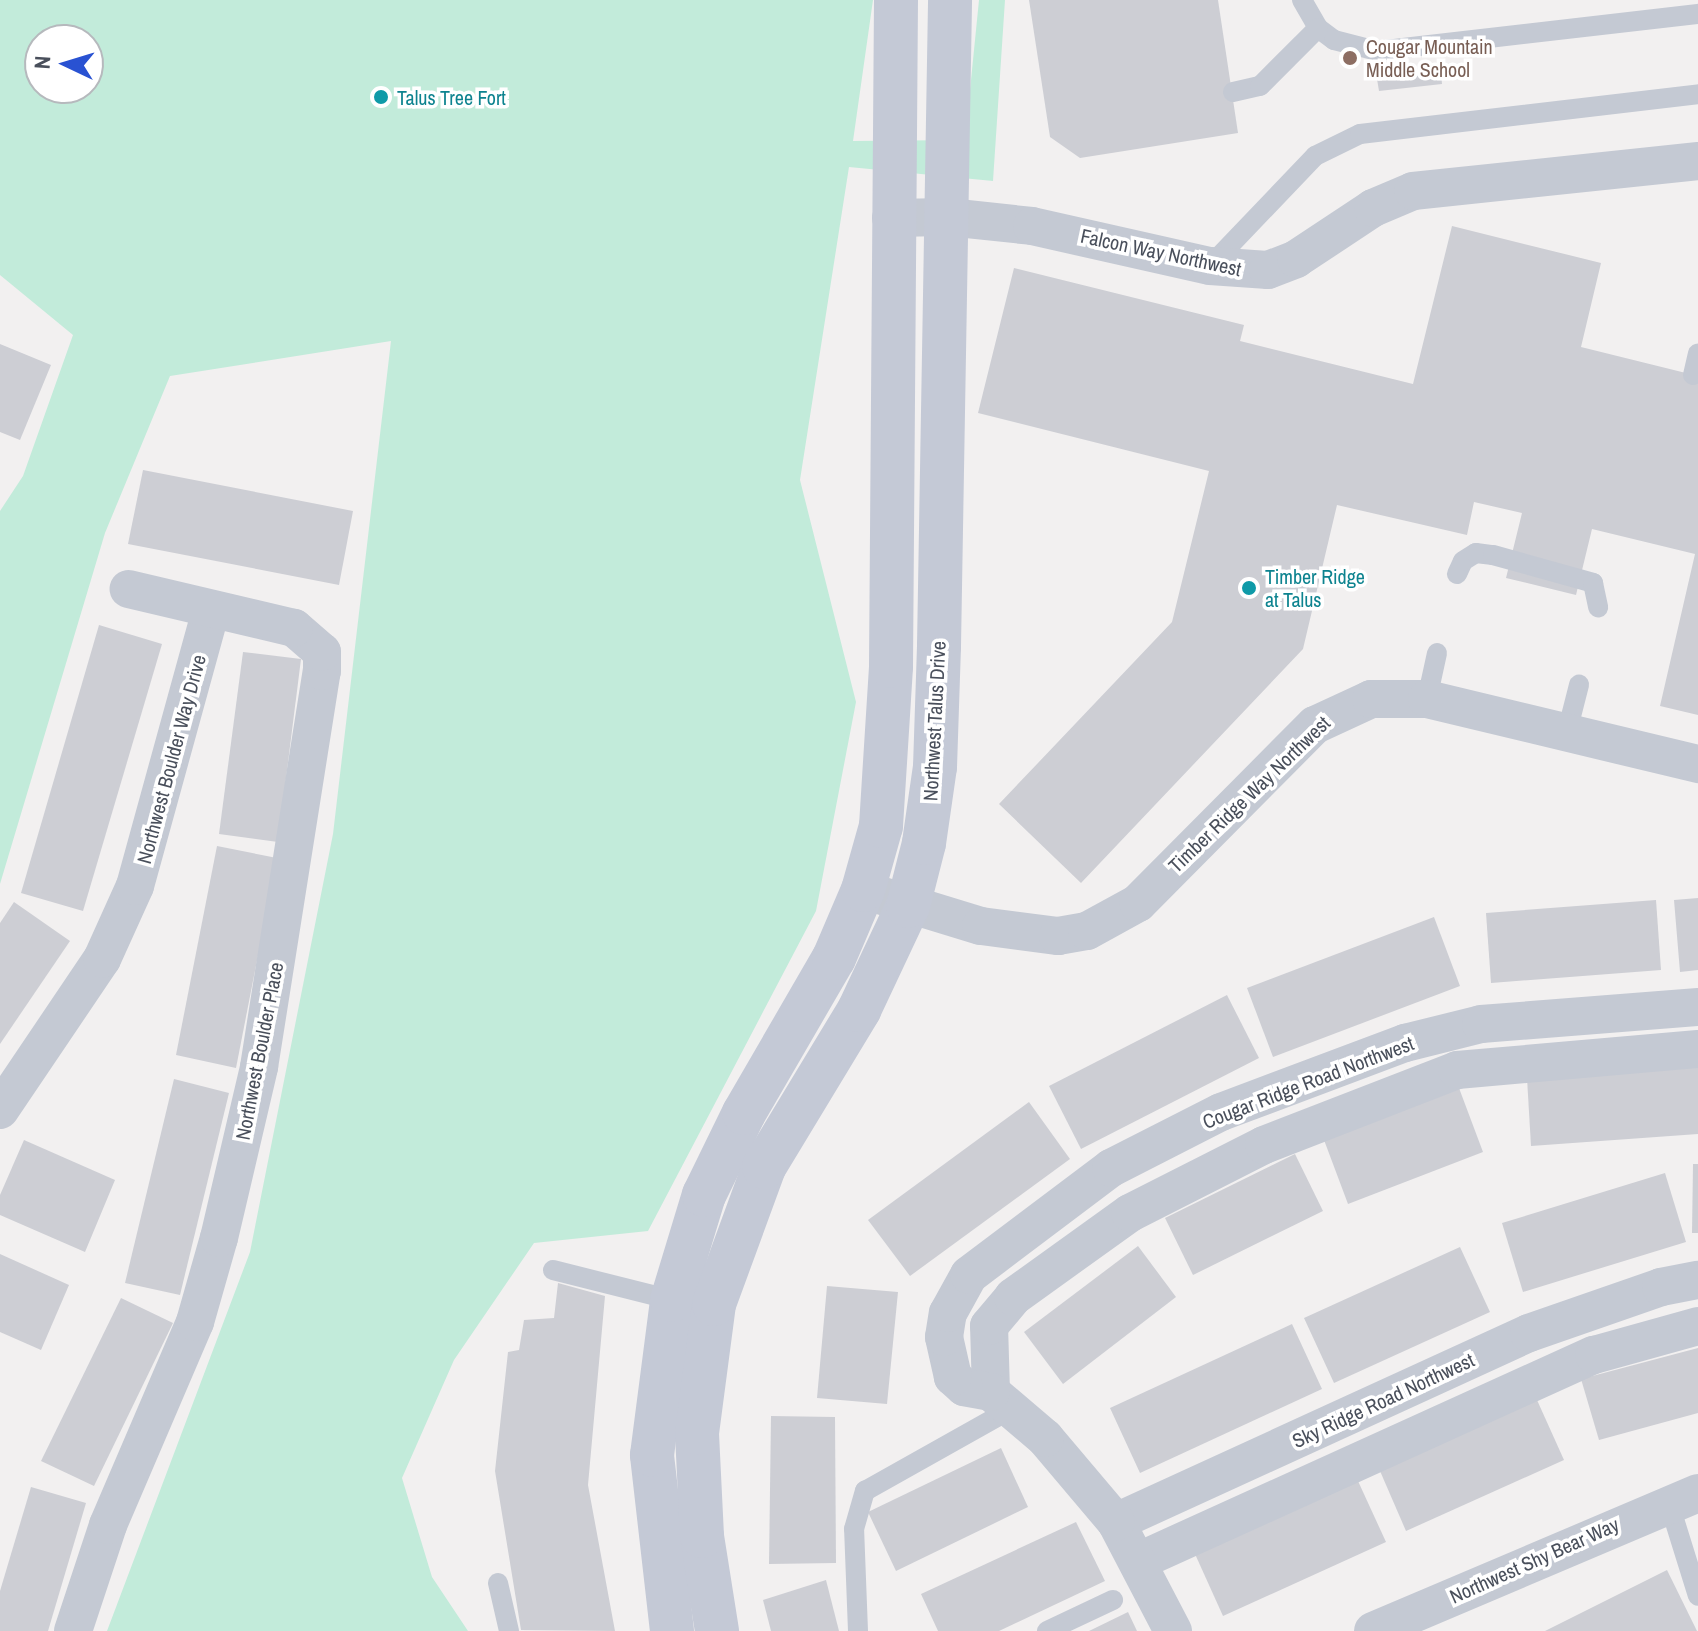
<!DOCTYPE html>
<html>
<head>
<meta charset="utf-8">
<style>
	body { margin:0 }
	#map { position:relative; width:1698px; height:1631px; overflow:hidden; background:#f2f0f0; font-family:"Archivo Narrow",sans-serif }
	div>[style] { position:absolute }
	.green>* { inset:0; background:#c2ebda }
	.building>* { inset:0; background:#cdced4 }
	.lane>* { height:20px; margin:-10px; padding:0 10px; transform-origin:10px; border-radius:10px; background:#c4c9d3 }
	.street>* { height:38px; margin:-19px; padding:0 19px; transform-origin:19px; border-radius:19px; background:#c4c9d3 }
	.secondary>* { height:44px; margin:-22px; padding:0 22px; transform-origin:22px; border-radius:22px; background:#c4c9d6 }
	.dots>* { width:22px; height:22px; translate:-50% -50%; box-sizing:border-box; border:4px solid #fff; border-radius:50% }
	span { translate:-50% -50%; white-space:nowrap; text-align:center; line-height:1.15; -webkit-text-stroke:7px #fff; paint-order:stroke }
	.education-label { font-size:20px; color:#785e54 }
	.left { translate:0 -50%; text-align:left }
	.culture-label { font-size:20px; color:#0d838f }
	.street-label { font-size:20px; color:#494f5b }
	.north { position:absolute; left:24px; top:24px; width:80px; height:80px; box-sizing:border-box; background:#fff; border:2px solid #b6b9bd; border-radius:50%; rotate:274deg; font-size:22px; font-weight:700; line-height:32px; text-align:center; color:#494f5b }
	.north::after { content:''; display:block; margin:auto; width:28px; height:36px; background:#2952d2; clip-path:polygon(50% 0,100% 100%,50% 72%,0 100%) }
</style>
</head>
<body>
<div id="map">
	<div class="green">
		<i style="clip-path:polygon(evenodd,0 0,873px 0,853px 141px,965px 140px,979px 0,1005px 0,993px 181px,849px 167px,800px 480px,856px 702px,816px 911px,648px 1231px,534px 1243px,454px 1360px,402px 1478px,432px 1577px,468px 1631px,107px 1631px,250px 1252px,333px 834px,391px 341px,170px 376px,105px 533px,0 884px,0 511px,23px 476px,73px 335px,0 275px,0 0,40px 40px,88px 40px,88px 88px,40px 88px,40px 40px)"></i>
	</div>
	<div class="building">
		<i style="clip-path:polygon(1029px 0,1218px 0,1238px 133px,1080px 158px,1050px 137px)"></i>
		<i style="clip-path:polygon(1441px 72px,1442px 84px,1379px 91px,1377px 79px)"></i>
		<i style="clip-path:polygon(1452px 226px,1601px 263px,1581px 347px,1698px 376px,1698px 715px,1660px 706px,1695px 554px,1592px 529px,1576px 595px,1506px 578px,1522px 513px,1474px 502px,1467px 535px,1337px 505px,1303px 649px,1081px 883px,999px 804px,1172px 622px,1209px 471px,978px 413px,1014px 268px,1244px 325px,1240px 341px,1413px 384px)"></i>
		<i style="clip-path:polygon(0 344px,51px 365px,20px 440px,0 432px)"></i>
		<i style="clip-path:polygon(143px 470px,353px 511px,339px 585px,128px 544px)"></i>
		<i style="clip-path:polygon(99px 625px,162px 644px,83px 911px,21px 893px)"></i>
		<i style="clip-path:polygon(243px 652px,301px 659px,278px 842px,219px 834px)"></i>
		<i style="clip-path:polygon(217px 846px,277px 858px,236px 1068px,176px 1055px)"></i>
		<i style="clip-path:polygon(1698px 898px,1698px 970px,1680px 972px,1674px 900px)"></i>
		<i style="clip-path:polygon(1656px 900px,1661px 970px,1491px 983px,1486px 913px)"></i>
		<i style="clip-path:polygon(14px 902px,70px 941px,0 1044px,0 923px)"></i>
		<i style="clip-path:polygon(1434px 917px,1460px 986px,1273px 1057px,1247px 988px)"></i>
		<i style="clip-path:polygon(1227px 995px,1259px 1058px,1081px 1149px,1049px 1086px)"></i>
		<i style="clip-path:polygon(1698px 1065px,1698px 1134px,1531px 1146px,1527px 1078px)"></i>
		<i style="clip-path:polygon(174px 1079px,229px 1093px,180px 1295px,125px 1283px)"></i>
		<i style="clip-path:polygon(1459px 1088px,1483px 1152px,1348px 1204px,1324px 1140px)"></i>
		<i style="clip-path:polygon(1029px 1102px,1070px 1159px,910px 1276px,868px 1220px)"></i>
		<i style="clip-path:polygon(24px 1140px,115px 1180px,85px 1252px,0 1215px,0 1195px)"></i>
		<i style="clip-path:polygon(1295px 1154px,1323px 1211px,1193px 1275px,1165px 1218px)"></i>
		<i style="clip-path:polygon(1693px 1164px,1698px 1164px,1698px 1233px,1692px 1233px)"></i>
		<i style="clip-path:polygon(1665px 1173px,1686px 1242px,1523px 1292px,1502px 1223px)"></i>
		<i style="clip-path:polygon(1138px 1246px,1176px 1297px,1063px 1384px,1024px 1332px)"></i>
		<i style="clip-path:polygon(1460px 1247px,1490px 1312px,1334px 1383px,1304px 1318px)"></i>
		<i style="clip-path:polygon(0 1254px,69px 1285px,41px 1350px,0 1332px)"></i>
		<i style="clip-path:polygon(558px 1283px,605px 1296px,588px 1485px,615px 1631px,521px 1630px,495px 1471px,508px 1352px,519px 1350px,524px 1320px,554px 1318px)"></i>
		<i style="clip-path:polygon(827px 1286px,898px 1292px,887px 1404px,817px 1398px)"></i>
		<i style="clip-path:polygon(121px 1298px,173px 1323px,94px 1486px,41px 1461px)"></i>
		<i style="clip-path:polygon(1292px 1324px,1322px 1389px,1140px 1473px,1110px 1408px)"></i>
		<i style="clip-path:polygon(1698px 1348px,1698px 1413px,1599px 1440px,1581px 1379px)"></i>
		<i style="clip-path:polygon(1537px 1400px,1564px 1460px,1406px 1531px,1380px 1471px)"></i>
		<i style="clip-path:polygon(771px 1416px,835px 1417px,836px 1563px,769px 1564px)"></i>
		<i style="clip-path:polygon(1001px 1448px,1028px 1507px,896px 1571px,868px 1512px)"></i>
		<i style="clip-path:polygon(1358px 1481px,1386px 1542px,1223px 1616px,1195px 1554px)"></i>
		<i style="clip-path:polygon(31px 1487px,86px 1503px,48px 1631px,0 1631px,0 1591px)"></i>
		<i style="clip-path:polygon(1076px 1522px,1105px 1581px,999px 1631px,938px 1631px,921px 1594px)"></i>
		<i style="clip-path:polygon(1667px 1570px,1697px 1631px,1545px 1631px)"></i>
		<i style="clip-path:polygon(826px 1580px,839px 1631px,771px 1631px,763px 1600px)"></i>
		<i style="clip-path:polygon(1128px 1612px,1137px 1631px,1089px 1631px)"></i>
	</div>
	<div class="lane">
		<i style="left:1302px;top:0;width:32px;rotate:60deg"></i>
		<i style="left:1318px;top:28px;width:20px;rotate:37deg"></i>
		<i style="left:1334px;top:40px;width:44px;rotate:14.3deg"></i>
		<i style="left:1377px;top:51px;width:323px;rotate:-6.6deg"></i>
		<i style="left:1233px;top:92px;width:28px;rotate:-13deg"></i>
		<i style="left:1260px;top:86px;width:82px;rotate:-45deg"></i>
		<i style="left:1210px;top:266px;width:152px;rotate:-46.3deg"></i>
		<i style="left:1315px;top:156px;width:50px;rotate:-26.1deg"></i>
		<i style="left:1360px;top:134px;width:340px;rotate:-6.7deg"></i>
		<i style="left:1693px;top:375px;width:22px;rotate:-77deg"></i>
		<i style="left:1457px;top:574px;width:14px;rotate:-65deg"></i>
		<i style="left:1463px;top:561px;width:15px;rotate:-32deg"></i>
		<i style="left:1476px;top:553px;width:17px;rotate:7deg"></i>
		<i style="left:1493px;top:555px;width:104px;rotate:15.6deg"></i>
		<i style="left:1593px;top:583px;width:25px;rotate:78deg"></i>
		<i style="left:1427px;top:699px;width:47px;rotate:-77.7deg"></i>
		<i style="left:1567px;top:732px;width:49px;rotate:-75.7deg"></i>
		<i style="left:553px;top:1270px;width:123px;rotate:14.1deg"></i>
		<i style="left:1669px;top:1503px;width:97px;rotate:72.7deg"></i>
		<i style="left:498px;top:1583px;width:49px;rotate:77.1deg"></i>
		<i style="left:858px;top:1631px;width:102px;rotate:-92.2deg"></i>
		<i style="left:854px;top:1529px;width:40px;rotate:-74deg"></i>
		<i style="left:865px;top:1491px;width:167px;rotate:-29.3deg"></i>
		<i style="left:1047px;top:1631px;width:73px;rotate:-25.2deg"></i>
	</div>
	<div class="street">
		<i style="left:891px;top:218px;width:57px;rotate:-1deg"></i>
		<i style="left:948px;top:217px;width:84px;rotate:6.1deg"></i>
		<i style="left:1032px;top:226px;width:182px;rotate:12.7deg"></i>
		<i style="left:1210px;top:266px;width:58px;rotate:3.9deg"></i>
		<i style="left:1268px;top:270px;width:30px;rotate:-21deg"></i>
		<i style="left:1296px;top:259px;width:92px;rotate:-33.5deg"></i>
		<i style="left:1373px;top:208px;width:43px;rotate:-23deg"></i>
		<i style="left:1413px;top:191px;width:287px;rotate:-6deg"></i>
		<i style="left:863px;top:890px;width:123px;rotate:17deg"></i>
		<i style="left:981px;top:926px;width:78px;rotate:7.4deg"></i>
		<i style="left:1058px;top:936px;width:29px;rotate:-10deg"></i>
		<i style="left:1087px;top:931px;width:58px;rotate:-28.8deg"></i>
		<i style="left:1138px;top:903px;width:251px;rotate:-45.2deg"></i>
		<i style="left:1315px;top:725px;width:62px;rotate:-24.9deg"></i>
		<i style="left:1371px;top:699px;width:56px"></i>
		<i style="left:1427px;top:699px;width:279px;rotate:13.5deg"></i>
		<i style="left:0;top:1110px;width:182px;rotate:-56deg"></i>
		<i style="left:102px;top:959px;width:80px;rotate:-65.7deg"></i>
		<i style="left:135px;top:886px;width:285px;rotate:-74.6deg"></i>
		<i style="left:991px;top:1392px;width:66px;rotate:-91.7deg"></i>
		<i style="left:989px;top:1326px;width:38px;rotate:-50deg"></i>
		<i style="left:1013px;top:1297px;width:144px;rotate:-35.7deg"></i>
		<i style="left:1130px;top:1213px;width:150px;rotate:-26.9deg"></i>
		<i style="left:1264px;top:1145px;width:207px;rotate:-21.2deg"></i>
		<i style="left:1457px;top:1070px;width:242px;rotate:-5deg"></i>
		<i style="left:1116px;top:1522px;width:454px;rotate:-24.6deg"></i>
		<i style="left:1529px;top:1333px;width:140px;rotate:-19.2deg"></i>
		<i style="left:1661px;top:1287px;width:38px;rotate:-11deg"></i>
		<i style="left:1139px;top:1561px;width:499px;rotate:-24.4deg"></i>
		<i style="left:1594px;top:1355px;width:108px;rotate:-15.6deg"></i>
		<i style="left:73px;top:1631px;width:112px;rotate:-71.7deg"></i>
		<i style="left:108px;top:1525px;width:221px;rotate:-66.8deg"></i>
		<i style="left:195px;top:1322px;width:87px;rotate:-74.1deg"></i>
		<i style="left:219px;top:1238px;width:176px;rotate:-76.8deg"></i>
		<i style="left:259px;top:1067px;width:401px;rotate:-81deg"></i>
		<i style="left:322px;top:671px;width:19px;rotate:-90deg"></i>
		<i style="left:322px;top:652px;width:37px;rotate:-139deg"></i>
		<i style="left:294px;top:628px;width:170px;rotate:-166.7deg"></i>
		<i style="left:1173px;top:1631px;width:123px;rotate:-117.6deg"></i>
		<i style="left:1116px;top:1522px;width:110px;rotate:-130.2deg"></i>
		<i style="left:1045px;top:1438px;width:71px;rotate:-139.6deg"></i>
		<i style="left:991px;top:1392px;width:27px;rotate:-170deg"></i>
		<i style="left:964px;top:1387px;width:15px;rotate:-138deg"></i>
		<i style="left:953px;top:1377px;width:41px;rotate:-102.7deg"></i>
		<i style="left:944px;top:1337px;width:24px;rotate:-81deg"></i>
		<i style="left:948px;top:1313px;width:43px;rotate:-61.1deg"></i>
		<i style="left:969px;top:1275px;width:178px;rotate:-37deg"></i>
		<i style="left:1111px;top:1168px;width:123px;rotate:-27deg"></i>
		<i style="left:1221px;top:1112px;width:197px;rotate:-20.6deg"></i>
		<i style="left:1405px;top:1043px;width:78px;rotate:-14deg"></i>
		<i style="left:1481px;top:1024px;width:218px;rotate:-4.5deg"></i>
		<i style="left:1373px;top:1631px;width:353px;rotate:-23deg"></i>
	</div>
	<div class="secondary">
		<i style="left:672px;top:1631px;width:177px;rotate:-96.5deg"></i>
		<i style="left:652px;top:1455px;width:156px;rotate:-82.6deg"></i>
		<i style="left:672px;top:1300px;width:110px;rotate:-73.1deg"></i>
		<i style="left:704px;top:1195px;width:91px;rotate:-64deg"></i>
		<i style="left:744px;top:1113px;width:179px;rotate:-59.9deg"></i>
		<i style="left:834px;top:958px;width:74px;rotate:-66.9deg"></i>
		<i style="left:863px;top:890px;width:66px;rotate:-74.3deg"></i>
		<i style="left:881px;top:826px;width:160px;rotate:-86.4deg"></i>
		<i style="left:891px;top:666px;width:666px;rotate:-89.57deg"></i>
		<i style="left:717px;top:1631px;width:96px;rotate:-99deg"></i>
		<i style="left:702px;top:1536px;width:103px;rotate:-92.8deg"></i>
		<i style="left:697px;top:1433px;width:130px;rotate:-82.5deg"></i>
		<i style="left:714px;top:1304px;width:146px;rotate:-69.9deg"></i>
		<i style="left:764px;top:1167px;width:184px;rotate:-58.8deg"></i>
		<i style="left:859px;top:1010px;width:115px;rotate:-64.8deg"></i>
		<i style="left:908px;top:906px;width:65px;rotate:-75.7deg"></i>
		<i style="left:924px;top:843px;width:77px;rotate:-81.8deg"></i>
		<i style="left:935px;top:767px;width:121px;rotate:-88.1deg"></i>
		<i style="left:939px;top:646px;width:646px;rotate:-89.02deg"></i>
	</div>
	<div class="dots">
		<i style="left:1350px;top:58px;background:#8d6e63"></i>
		<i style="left:381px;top:97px;background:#0f9aa8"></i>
		<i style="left:1249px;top:588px;background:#0f9aa8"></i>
	</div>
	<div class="education-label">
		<span class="left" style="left:1366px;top:58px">Cougar Mountain<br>Middle School</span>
	</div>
	<div class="culture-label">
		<span class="left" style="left:397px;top:97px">Talus Tree Fort</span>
		<span class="left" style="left:1265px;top:588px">Timber Ridge<br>at Talus</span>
	</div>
	<div class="street-label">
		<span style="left:1161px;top:252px;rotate:12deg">Falcon Way Northwest</span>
		<span style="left:934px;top:721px;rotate:-87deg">Northwest Talus Drive</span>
		<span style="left:171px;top:759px;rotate:-75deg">Northwest Boulder Way Drive</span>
		<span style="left:1249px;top:794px;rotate:-44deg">Timber Ridge Way Northwest</span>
		<span style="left:259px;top:1051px;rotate:-79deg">Northwest Boulder Place</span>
		<span style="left:1308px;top:1082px;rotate:-21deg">Cougar Ridge Road Northwest</span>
		<span style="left:1383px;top:1400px;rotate:-25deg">Sky Ridge Road Northwest</span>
		<span style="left:1534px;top:1560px;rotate:-24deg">Northwest Shy Bear Way</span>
	</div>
	<div class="north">N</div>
</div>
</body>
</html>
